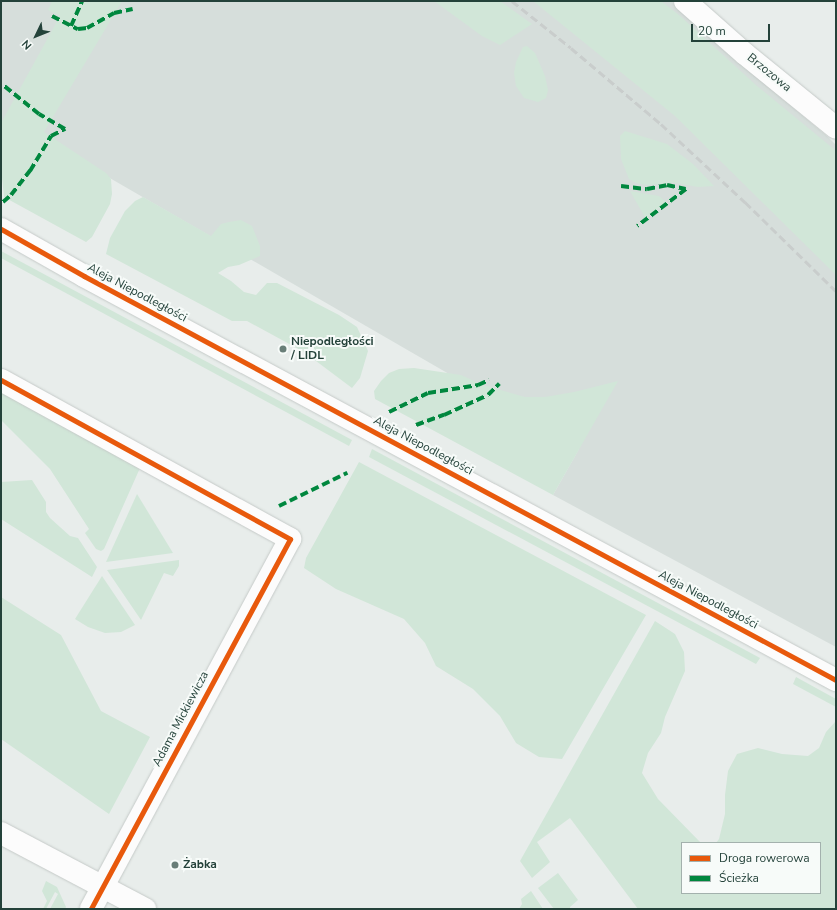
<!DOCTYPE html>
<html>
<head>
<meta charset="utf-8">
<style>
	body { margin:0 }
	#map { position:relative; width:837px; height:910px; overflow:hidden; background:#e8edeb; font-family:"Nunito Sans",sans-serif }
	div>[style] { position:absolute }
	.built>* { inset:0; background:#d6dedb }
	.green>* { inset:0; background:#d1e6d8 }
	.roads { filter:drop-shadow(0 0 1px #c5cac8) drop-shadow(0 0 1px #c5cac8) }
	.minor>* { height:22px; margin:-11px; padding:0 11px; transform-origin:11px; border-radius:11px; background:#fcfcfc }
	.rail>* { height:3px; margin-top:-1.5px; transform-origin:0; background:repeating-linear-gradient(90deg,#c9cdcc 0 8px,transparent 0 12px) }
	.quiet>* { height:4px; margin-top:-2px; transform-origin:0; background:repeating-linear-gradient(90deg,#00873e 0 8px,transparent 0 12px) }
	.cycleway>* { height:5px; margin:-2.5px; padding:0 2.5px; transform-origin:2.5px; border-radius:2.5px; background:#e8590c }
	.dots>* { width:11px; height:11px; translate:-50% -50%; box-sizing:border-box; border:2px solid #f7fbf9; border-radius:50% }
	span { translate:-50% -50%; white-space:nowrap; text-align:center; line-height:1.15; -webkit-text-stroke:4px #f7fbf9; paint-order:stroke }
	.street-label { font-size:12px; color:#24423a }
	.poi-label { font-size:12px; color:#24423a; font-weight:700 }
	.left { translate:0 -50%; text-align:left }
	.frame { position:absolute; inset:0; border:2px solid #24423a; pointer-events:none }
	.legend { position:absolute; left:681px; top:842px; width:140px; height:52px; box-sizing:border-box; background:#f7fbf9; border:1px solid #a3b1ad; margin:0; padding:5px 7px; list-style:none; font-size:12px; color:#24423a }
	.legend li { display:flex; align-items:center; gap:8px; height:20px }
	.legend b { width:20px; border:1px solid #a3b1ad }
	.north { position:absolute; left:16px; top:16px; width:40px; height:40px; -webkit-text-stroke:3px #f7fbf9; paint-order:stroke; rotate:227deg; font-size:11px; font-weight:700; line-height:16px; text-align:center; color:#24423a }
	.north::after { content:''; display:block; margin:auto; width:14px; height:18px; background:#24423a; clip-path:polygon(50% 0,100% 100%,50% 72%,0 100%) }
	.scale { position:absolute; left:691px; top:24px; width:79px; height:18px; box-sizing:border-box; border:2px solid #24423a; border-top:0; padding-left:5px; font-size:12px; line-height:14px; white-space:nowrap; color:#24423a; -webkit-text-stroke:3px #f7fbf9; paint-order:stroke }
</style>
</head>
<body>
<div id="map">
	<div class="built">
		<i style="clip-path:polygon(1px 1px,89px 1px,21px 134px,1px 123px)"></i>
		<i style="clip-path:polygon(113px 1px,671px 1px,746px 68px,828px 137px,836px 145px,836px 647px,553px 495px,579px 449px,37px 136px)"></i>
	</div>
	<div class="green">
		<i style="clip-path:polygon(52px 1px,122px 1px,44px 132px,106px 173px,111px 179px,112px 194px,110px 204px,92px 237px,86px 242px,4px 197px,1px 168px,1px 123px,60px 16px,48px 10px)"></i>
		<i style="clip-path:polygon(434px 1px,500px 1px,532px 24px,500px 45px,482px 36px)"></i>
		<i style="clip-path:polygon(533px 1px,661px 1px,679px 15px,757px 86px,835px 150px,836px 275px,675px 116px)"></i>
		<i style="clip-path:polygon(527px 46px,535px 53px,545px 76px,548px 90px,546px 98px,538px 102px,524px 98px,516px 86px,514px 73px,516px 62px,523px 47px)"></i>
		<i style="clip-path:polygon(625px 131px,667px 144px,693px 164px,714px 186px,698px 187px,676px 183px,647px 185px,636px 183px,629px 179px,621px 159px,620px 136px)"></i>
		<i style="clip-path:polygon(630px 191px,659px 196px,666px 202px,646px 219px)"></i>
		<i style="clip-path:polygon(143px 197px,211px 236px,221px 224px,229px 222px,241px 220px,252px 226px,260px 246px,260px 256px,239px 265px,228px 267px,218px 273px,231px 281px,244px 292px,256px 295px,267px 283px,277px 283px,339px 315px,357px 327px,368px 351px,360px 378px,352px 388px,304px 352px,247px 321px,232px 321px,106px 254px,110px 238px,125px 211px,135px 201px)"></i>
		<i style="clip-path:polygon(1px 251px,352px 440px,349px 446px,1px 258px)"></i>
		<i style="clip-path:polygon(414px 368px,461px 375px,483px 385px,525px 397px,545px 397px,574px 392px,618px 381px,553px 495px,375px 399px,374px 391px,381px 381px,389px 373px,399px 369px)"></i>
		<i style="clip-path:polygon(1px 388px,140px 468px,104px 549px,101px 551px,96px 549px,85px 533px,89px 529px,50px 469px,1px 420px)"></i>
		<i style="clip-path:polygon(372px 449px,760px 658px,756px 664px,369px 457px)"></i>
		<i style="clip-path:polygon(359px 462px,646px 615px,562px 759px,539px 757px,516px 743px,500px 716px,473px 689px,436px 666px,425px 643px,404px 619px,336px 589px,304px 568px,306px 558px)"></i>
		<i style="clip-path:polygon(32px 480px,46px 502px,46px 512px,50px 518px,70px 536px,78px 538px,97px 567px,92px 577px,1px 519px,1px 482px)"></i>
		<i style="clip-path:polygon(137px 494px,173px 553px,106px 562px)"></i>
		<i style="clip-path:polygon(179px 560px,179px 566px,173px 576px,164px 573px,141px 620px,107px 570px)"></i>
		<i style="clip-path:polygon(102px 576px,135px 625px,121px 632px,105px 633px,88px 627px,75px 619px)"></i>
		<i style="clip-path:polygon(1px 597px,61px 635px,101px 711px,150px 737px,109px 814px,1px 739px)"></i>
		<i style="clip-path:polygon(655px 621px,675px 634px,684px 652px,685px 671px,665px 717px,661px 733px,648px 753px,642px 773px,658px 799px,701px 843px,682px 843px,682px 893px,820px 893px,820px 843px,716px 843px,719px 839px,725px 814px,725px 795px,728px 771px,737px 754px,758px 748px,782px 754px,808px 756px,819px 748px,826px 732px,835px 722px,836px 909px,638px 909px,570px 818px,537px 842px,550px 862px,532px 878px,520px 861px)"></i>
		<i style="clip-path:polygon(796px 677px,836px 699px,836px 707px,793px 684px)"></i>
		<i style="clip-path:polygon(558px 873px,578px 900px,570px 907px,570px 909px,554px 909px,538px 888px)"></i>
		<i style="clip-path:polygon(46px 881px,57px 887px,66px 907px,65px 909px,50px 909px,58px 894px,55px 892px,46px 909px,43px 909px,47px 901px,42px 891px)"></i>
		<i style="clip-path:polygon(531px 891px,543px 909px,519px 909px,522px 904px,521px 899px)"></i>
	</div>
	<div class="roads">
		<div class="minor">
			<i style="left:685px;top:1px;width:80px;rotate:41.5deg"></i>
			<i style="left:745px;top:54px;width:117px;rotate:39.1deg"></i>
			<i style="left:1px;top:229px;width:95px;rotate:29.5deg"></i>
			<i style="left:84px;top:276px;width:854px;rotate:28.25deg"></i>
			<i style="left:1px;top:380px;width:330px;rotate:28.8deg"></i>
			<i style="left:290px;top:539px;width:420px;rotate:118.3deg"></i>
			<i style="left:1px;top:833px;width:163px;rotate:27.8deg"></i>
		</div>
	</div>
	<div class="rail">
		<i style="left:512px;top:1px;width:75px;rotate:38.5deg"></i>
		<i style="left:571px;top:48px;width:118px;rotate:40.2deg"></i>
		<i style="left:661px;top:124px;width:115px;rotate:42.9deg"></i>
		<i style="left:745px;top:202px;width:127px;rotate:44.4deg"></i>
	</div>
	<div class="quiet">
		<i style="left:52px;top:16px;width:29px;rotate:27deg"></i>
		<i style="left:78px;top:29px;width:9px;rotate:-6deg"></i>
		<i style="left:87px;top:28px;width:31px;rotate:-29deg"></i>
		<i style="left:114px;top:13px;width:19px;rotate:-12deg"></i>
		<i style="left:71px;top:26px;width:27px;rotate:-66deg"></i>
		<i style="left:621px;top:186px;width:26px;rotate:7deg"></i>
		<i style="left:647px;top:189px;width:20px;rotate:-11deg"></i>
		<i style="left:667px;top:185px;width:19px;rotate:12deg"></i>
		<i style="left:686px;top:189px;width:61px;rotate:142.9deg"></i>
		<i style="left:3px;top:202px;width:11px;rotate:-41deg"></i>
		<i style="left:11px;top:195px;width:31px;rotate:-52deg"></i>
		<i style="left:30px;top:171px;width:41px;rotate:-59deg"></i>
		<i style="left:51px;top:136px;width:16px;rotate:-27deg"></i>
		<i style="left:65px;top:129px;width:30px;rotate:-150deg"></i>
		<i style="left:39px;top:114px;width:46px;rotate:-141.1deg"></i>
		<i style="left:389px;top:412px;width:43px;rotate:-26deg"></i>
		<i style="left:428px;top:393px;width:51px;rotate:-9.1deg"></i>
		<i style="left:478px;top:385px;width:12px;rotate:-24deg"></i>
		<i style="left:416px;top:425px;width:30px;rotate:-20deg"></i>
		<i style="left:444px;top:415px;width:48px;rotate:-24.4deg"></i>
		<i style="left:488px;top:395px;width:16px;rotate:-45deg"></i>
		<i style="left:279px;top:506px;width:76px;rotate:-25.9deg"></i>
	</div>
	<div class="cycleway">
		<i style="left:1px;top:229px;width:95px;rotate:29.5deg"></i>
		<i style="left:84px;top:276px;width:854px;rotate:28.25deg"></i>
		<i style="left:1px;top:380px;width:330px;rotate:28.8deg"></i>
		<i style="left:290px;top:539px;width:420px;rotate:118.3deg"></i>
	</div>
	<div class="dots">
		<i style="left:283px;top:349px;background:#697e78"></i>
		<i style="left:175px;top:865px;background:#697e78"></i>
	</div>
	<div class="street-label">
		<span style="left:769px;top:73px;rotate:39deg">Brzozowa</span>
		<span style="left:137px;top:293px;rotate:28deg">Aleja Niepodległości</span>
		<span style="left:423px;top:446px;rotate:28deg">Aleja Niepodległości</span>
		<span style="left:708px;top:600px;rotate:28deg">Aleja Niepodległości</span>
		<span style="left:181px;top:719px;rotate:-62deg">Adama Mickiewicza</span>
	</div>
	<div class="poi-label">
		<span class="left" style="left:291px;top:349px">Niepodległości<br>/ LIDL</span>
		<span class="left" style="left:183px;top:865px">Żabka</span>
	</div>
	<div class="frame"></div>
	<ul class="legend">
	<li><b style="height:5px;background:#e8590c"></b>Droga rowerowa</li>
	<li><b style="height:5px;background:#00873e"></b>Ścieżka</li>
	</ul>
	<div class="north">N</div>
	<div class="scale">20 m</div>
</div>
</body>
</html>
